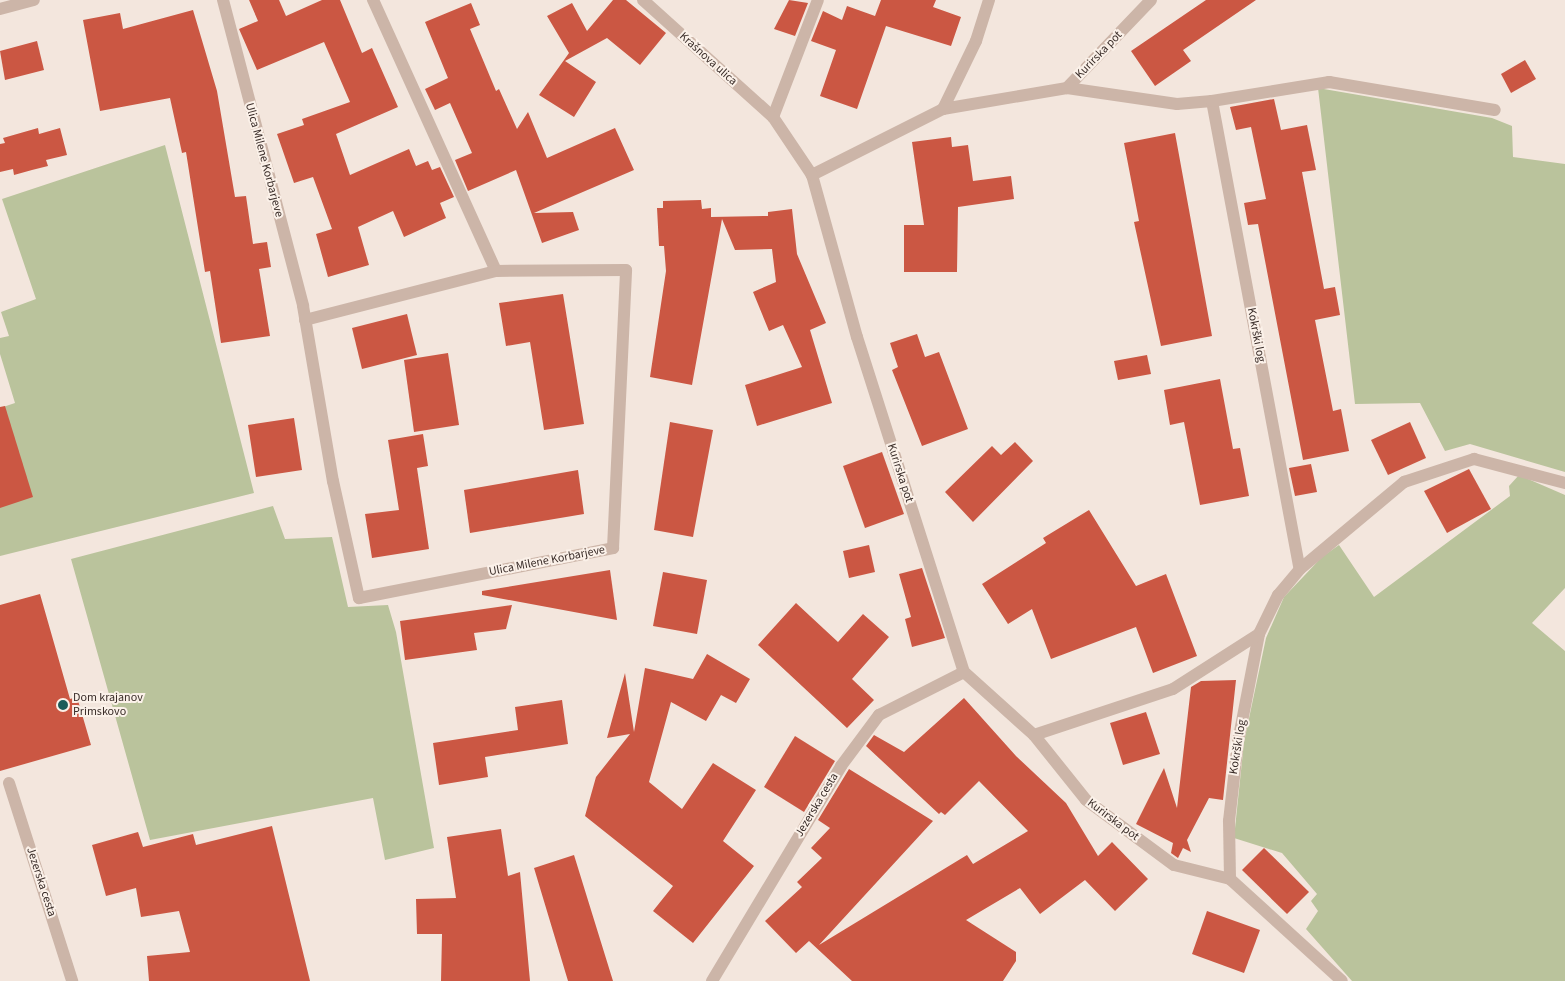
<!DOCTYPE html>
<html>
<head>
<meta charset="utf-8">
<style>
	body { margin:0 }
	#map { position:relative; width:1565px; height:981px; overflow:hidden; background:#f3e6dd; font-family:"Source Sans 3",sans-serif }
	div>[style] { position:absolute }
	.green>* { inset:0; background:#bac39c }
	.building>* { inset:0; background:#cb5743 }
	.minor>* { height:12px; margin:-6px; padding:0 6px; transform-origin:6px; border-radius:6px; background:#ccb5a8 }
	.dots>* { width:14px; height:14px; translate:-50% -50%; box-sizing:border-box; border:2px solid #fbf1e9; border-radius:50% }
	span { translate:-50% -50%; white-space:nowrap; text-align:center; line-height:1.15; -webkit-text-stroke:4px #fbf1e9; paint-order:stroke }
	.street-label { font-size:12px; color:#392c28 }
	.poi-label { font-size:12px; color:#392c28 }
	.left { translate:0 -50%; text-align:left }
</style>
</head>
<body>
<div id="map">
	<div class="green">
		<i style="clip-path:polygon(1318px 88px,1492px 118px,1512px 126px,1513px 157px,1565px 164px,1565px 472px,1470px 444px,1445px 451px,1420px 403px,1355px 404px)"></i>
		<i style="clip-path:polygon(165px 145px,254px 493px,0 556px,0 408px,15px 403px,0 354px,0 338px,9px 336px,1px 312px,36px 299px,2px 199px)"></i>
		<i style="clip-path:polygon(1519px 475px,1565px 495px,1565px 588px,1532px 623px,1565px 651px,1565px 981px,1352px 981px,1306px 929px,1318px 911px,1311px 901px,1317px 894px,1282px 853px,1234px 838px,1244px 742px,1266px 638px,1284px 597px,1322px 557px,1339px 545px,1374px 597px,1510px 496px,1509px 486px)"></i>
		<i style="clip-path:polygon(273px 506px,285px 539px,332px 537px,348px 607px,388px 605px,396px 632px,434px 848px,385px 860px,373px 798px,150px 840px,71px 559px)"></i>
	</div>
	<div class="building">
		<i style="clip-path:polygon(249px 0,279px 0,286px 16px,322px 0,340px 0,362px 53px,372px 48px,398px 107px,336px 134px,350px 175px,409px 149px,416px 166px,428px 161px,432px 170px,440px 167px,454px 197px,440px 203px,446px 218px,404px 237px,393px 211px,358px 227px,369px 265px,328px 277px,316px 234px,332px 229px,313px 177px,294px 183px,277px 134px,304px 125px,302px 119px,350px 102px,324px 42px,257px 70px,239px 29px,258px 21px)"></i>
		<i style="clip-path:polygon(613px 0,626px 0,666px 33px,640px 65px,607px 38px,565px 61px,596px 82px,574px 117px,539px 95px,569px 53px,547px 16px,572px 3px,587px 31px)"></i>
		<i style="clip-path:polygon(789px 0,808px 3px,795px 36px,774px 29px)"></i>
		<i style="clip-path:polygon(881px 0,936px 0,933px 7px,961px 17px,951px 46px,886px 26px,857px 109px,820px 96px,836px 50px,811px 41px,823px 11px,842px 20px,847px 6px,875px 16px)"></i>
		<i style="clip-path:polygon(1206px 0,1256px 0,1183px 50px,1191px 61px,1155px 86px,1131px 51px)"></i>
		<i style="clip-path:polygon(471px 3px,480px 25px,470px 29px,496px 91px,499px 89px,517px 129px,528px 112px,547px 158px,615px 128px,634px 170px,534px 213px,573px 212px,579px 230px,542px 243px,516px 170px,468px 191px,455px 160px,472px 153px,450px 103px,435px 110px,425px 89px,448px 78px,425px 22px)"></i>
		<i style="clip-path:polygon(193px 10px,217px 91px,235px 197px,246px 196px,253px 244px,267px 242px,271px 267px,259px 269px,270px 336px,221px 343px,210px 271px,205px 272px,186px 152px,182px 153px,170px 98px,100px 111px,83px 20px,120px 13px,123px 29px)"></i>
		<i style="clip-path:polygon(37px 41px,44px 70px,5px 80px,0 51px)"></i>
		<i style="clip-path:polygon(1525px 60px,1536px 79px,1511px 93px,1501px 74px)"></i>
		<i style="clip-path:polygon(1274px 99px,1281px 130px,1307px 125px,1316px 170px,1302px 172px,1324px 289px,1335px 287px,1340px 315px,1315px 320px,1333px 411px,1341px 409px,1349px 451px,1303px 460px,1258px 224px,1248px 225px,1244px 203px,1266px 199px,1251px 127px,1236px 130px,1230px 107px)"></i>
		<i style="clip-path:polygon(38px 128px,39px 134px,60px 128px,67px 155px,46px 160px,48px 166px,32px 170px,14px 175px,13px 169px,0 172px,0 144px,5px 143px,3px 138px)"></i>
		<i style="clip-path:polygon(1175px 133px,1212px 336px,1161px 346px,1134px 222px,1139px 221px,1124px 143px)"></i>
		<i style="clip-path:polygon(951px 137px,952px 147px,968px 145px,973px 181px,1011px 176px,1014px 199px,958px 207px,957px 272px,904px 272px,904px 225px,924px 225px,912px 142px)"></i>
		<i style="clip-path:polygon(701px 200px,702px 209px,711px 208px,711px 217px,768px 216px,768px 212px,792px 209px,797px 254px,826px 323px,810px 330px,832px 403px,757px 426px,745px 385px,802px 367px,783px 325px,769px 331px,753px 292px,776px 282px,772px 249px,735px 250px,722px 219px,692px 385px,650px 377px,666px 271px,664px 246px,659px 246px,657px 208px,663px 208px,663px 201px)"></i>
		<i style="clip-path:polygon(563px 294px,584px 424px,544px 430px,530px 342px,506px 346px,499px 303px)"></i>
		<i style="clip-path:polygon(407px 314px,417px 355px,362px 369px,352px 328px)"></i>
		<i style="clip-path:polygon(917px 334px,925px 357px,939px 352px,968px 429px,922px 446px,892px 370px,898px 367px,890px 343px)"></i>
		<i style="clip-path:polygon(448px 353px,459px 425px,414px 432px,404px 360px)"></i>
		<i style="clip-path:polygon(1147px 355px,1151px 374px,1118px 380px,1114px 361px)"></i>
		<i style="clip-path:polygon(1220px 379px,1233px 449px,1240px 448px,1249px 496px,1200px 505px,1184px 422px,1170px 425px,1164px 390px)"></i>
		<i style="clip-path:polygon(5px 406px,33px 497px,0 508px,0 407px)"></i>
		<i style="clip-path:polygon(294px 418px,302px 470px,256px 477px,248px 425px)"></i>
		<i style="clip-path:polygon(670px 422px,713px 430px,693px 537px,654px 530px)"></i>
		<i style="clip-path:polygon(1410px 422px,1426px 458px,1388px 475px,1371px 440px)"></i>
		<i style="clip-path:polygon(423px 434px,428px 466px,417px 468px,429px 549px,372px 558px,365px 514px,399px 510px,388px 440px)"></i>
		<i style="clip-path:polygon(1015px 442px,1033px 461px,973px 522px,945px 492px,992px 446px,1001px 455px)"></i>
		<i style="clip-path:polygon(882px 452px,904px 514px,865px 528px,843px 466px)"></i>
		<i style="clip-path:polygon(1311px 464px,1317px 492px,1295px 496px,1289px 468px)"></i>
		<i style="clip-path:polygon(1469px 469px,1491px 509px,1447px 533px,1424px 491px)"></i>
		<i style="clip-path:polygon(578px 470px,584px 514px,470px 533px,464px 490px)"></i>
		<i style="clip-path:polygon(1089px 510px,1136px 586px,1166px 574px,1197px 656px,1153px 673px,1136px 627px,1051px 659px,1032px 609px,1008px 624px,982px 584px,1046px 543px,1043px 538px)"></i>
		<i style="clip-path:polygon(869px 545px,875px 572px,849px 578px,843px 551px)"></i>
		<i style="clip-path:polygon(922px 568px,945px 638px,912px 647px,905px 619px,911px 617px,899px 574px)"></i>
		<i style="clip-path:polygon(610px 570px,617px 620px,482px 595px,482px 591px)"></i>
		<i style="clip-path:polygon(663px 572px,707px 580px,697px 634px,653px 626px)"></i>
		<i style="clip-path:polygon(40px 594px,70px 699px,77px 697px,91px 745px,0 771px,0 605px)"></i>
		<i style="clip-path:polygon(796px 603px,838px 642px,863px 614px,889px 637px,852px 679px,874px 700px,847px 728px,758px 645px)"></i>
		<i style="clip-path:polygon(512px 605px,506px 629px,474px 633px,477px 650px,405px 660px,400px 621px)"></i>
		<i style="clip-path:polygon(707px 654px,750px 679px,736px 703px,721px 695px,706px 721px,671px 702px,649px 782px,682px 809px,713px 763px,756px 790px,723px 841px,754px 866px,693px 943px,653px 911px,673px 886px,585px 816px,596px 777px,630px 734px,607px 738px,625px 673px,634px 732px,645px 668px,693px 679px)"></i>
		<i style="clip-path:polygon(1236px 680px,1223px 800px,1209px 798px,1187px 840px,1191px 852px,1183px 848px,1178px 858px,1171px 853px,1173px 843px,1136px 824px,1164px 768px,1177px 808px,1191px 687px,1201px 681px)"></i>
		<i style="clip-path:polygon(964px 698px,1016px 756px,1066px 803px,1098px 856px,1112px 842px,1148px 879px,1115px 911px,1085px 880px,1040px 914px,1020px 888px,966px 920px,1016px 952px,1016px 961px,1003px 981px,852px 981px,809px 941px,796px 953px,765px 921px,802px 887px,797px 882px,822px 858px,811px 848px,830px 828px,818px 820px,849px 769px,933px 821px,819px 945px,967px 855px,973px 864px,1028px 831px,979px 781px,945px 815px,941px 812px,939px 814px,866px 746px,874px 735px,904px 752px)"></i>
		<i style="clip-path:polygon(562px 700px,568px 744px,485px 757px,488px 777px,439px 785px,433px 743px,518px 730px,515px 707px)"></i>
		<i style="clip-path:polygon(1146px 712px,1160px 754px,1123px 765px,1110px 723px)"></i>
		<i style="clip-path:polygon(795px 736px,835px 761px,804px 812px,764px 787px)"></i>
		<i style="clip-path:polygon(272px 826px,310px 981px,149px 981px,147px 956px,190px 952px,179px 911px,141px 917px,136px 888px,106px 896px,92px 845px,138px 832px,143px 847px,193px 834px,196px 845px)"></i>
		<i style="clip-path:polygon(501px 829px,508px 876px,520px 872px,530px 981px,441px 981px,442px 934px,417px 934px,416px 899px,456px 898px,447px 837px)"></i>
		<i style="clip-path:polygon(1264px 848px,1309px 892px,1287px 914px,1242px 870px)"></i>
		<i style="clip-path:polygon(574px 855px,591px 910px,613px 981px,568px 981px,534px 868px)"></i>
		<i style="clip-path:polygon(1207px 911px,1260px 930px,1244px 973px,1192px 954px)"></i>
	</div>
	<div class="minor">
		<i style="left:223px;top:0;width:316px;rotate:75.3deg"></i>
		<i style="left:303px;top:306px;width:178px;rotate:80.3deg"></i>
		<i style="left:333px;top:481px;width:120px;rotate:77.5deg"></i>
		<i style="left:359px;top:598px;width:259px;rotate:-11.1deg"></i>
		<i style="left:613px;top:548px;width:278px;rotate:-87.3deg"></i>
		<i style="left:626px;top:270px;width:130px;rotate:179.6deg"></i>
		<i style="left:496px;top:271px;width:298px;rotate:-114.4deg"></i>
		<i style="left:643px;top:0;width:175px;rotate:42deg"></i>
		<i style="left:773px;top:117px;width:125px;rotate:-69deg"></i>
		<i style="left:1151px;top:0;width:122px;rotate:133.7deg"></i>
		<i style="left:1067px;top:88px;width:126px;rotate:170.4deg"></i>
		<i style="left:943px;top:109px;width:147px;rotate:153.3deg"></i>
		<i style="left:812px;top:175px;width:168px;rotate:74.5deg"></i>
		<i style="left:857px;top:337px;width:352px;rotate:72.3deg"></i>
		<i style="left:964px;top:672px;width:94px;rotate:42deg"></i>
		<i style="left:1034px;top:735px;width:83px;rotate:51.3deg"></i>
		<i style="left:1086px;top:800px;width:109px;rotate:36.5deg"></i>
		<i style="left:1174px;top:865px;width:58px;rotate:14deg"></i>
		<i style="left:1230px;top:879px;width:151px;rotate:42.3deg"></i>
		<i style="left:0;top:9px;width:35px;rotate:-15deg"></i>
		<i style="left:1067px;top:88px;width:111px;rotate:8.3deg"></i>
		<i style="left:1177px;top:104px;width:35px;rotate:-5deg"></i>
		<i style="left:1212px;top:101px;width:476px;rotate:79.4deg"></i>
		<i style="left:1300px;top:569px;width:34px;rotate:130deg"></i>
		<i style="left:1278px;top:595px;width:43px;rotate:116deg"></i>
		<i style="left:1259px;top:634px;width:110px;rotate:101deg"></i>
		<i style="left:1238px;top:742px;width:80px;rotate:96.5deg"></i>
		<i style="left:1229px;top:821px;width:58px;rotate:89deg"></i>
		<i style="left:1212px;top:101px;width:119px;rotate:-9.2deg"></i>
		<i style="left:1329px;top:82px;width:168px;rotate:9.6deg"></i>
		<i style="left:943px;top:109px;width:76px;rotate:-64.1deg"></i>
		<i style="left:976px;top:41px;width:43px;rotate:-72.4deg"></i>
		<i style="left:773px;top:117px;width:70px;rotate:56.1deg"></i>
		<i style="left:305px;top:320px;width:197px;rotate:-14.4deg"></i>
		<i style="left:1300px;top:569px;width:136px;rotate:-39.9deg"></i>
		<i style="left:1404px;top:482px;width:74px;rotate:-18.2deg"></i>
		<i style="left:1474px;top:459px;width:94px;rotate:14.8deg"></i>
		<i style="left:1034px;top:735px;width:146px;rotate:-18.3deg"></i>
		<i style="left:1173px;top:689px;width:102px;rotate:-32.6deg"></i>
		<i style="left:9px;top:783px;width:208px;rotate:72.3deg"></i>
		<i style="left:712px;top:981px;width:251px;rotate:-59deg"></i>
		<i style="left:841px;top:766px;width:64px;rotate:-53.3deg"></i>
		<i style="left:879px;top:715px;width:95px;rotate:-26.8deg"></i>
	</div>
	<div class="dots">
		<i style="left:63px;top:705px;background:#1c5c5a"></i>
	</div>
	<div class="street-label">
		<span style="left:1099px;top:55px;rotate:-46deg">Kurirska pot</span>
		<span style="left:708px;top:59px;rotate:42deg">Krašnova ulica</span>
		<span style="left:264px;top:160px;rotate:75deg">Ulica Milene Korbarjeve</span>
		<span style="left:1256px;top:335px;rotate:79deg">Kokrški log</span>
		<span style="left:900px;top:473px;rotate:72deg">Kurirska pot</span>
		<span style="left:547px;top:561px;rotate:-11deg">Ulica Milene Korbarjeve</span>
		<span style="left:1238px;top:747px;rotate:-81deg">Kokrški log</span>
		<span style="left:817px;top:805px;rotate:-59deg">Jezerska cesta</span>
		<span style="left:1113px;top:820px;rotate:37deg">Kurirska pot</span>
		<span style="left:41px;top:882px;rotate:72deg">Jezerska cesta</span>
	</div>
	<div class="poi-label">
		<span class="left" style="left:73px;top:705px">Dom krajanov<br>Primskovo</span>
	</div>
</div>
</body>
</html>
